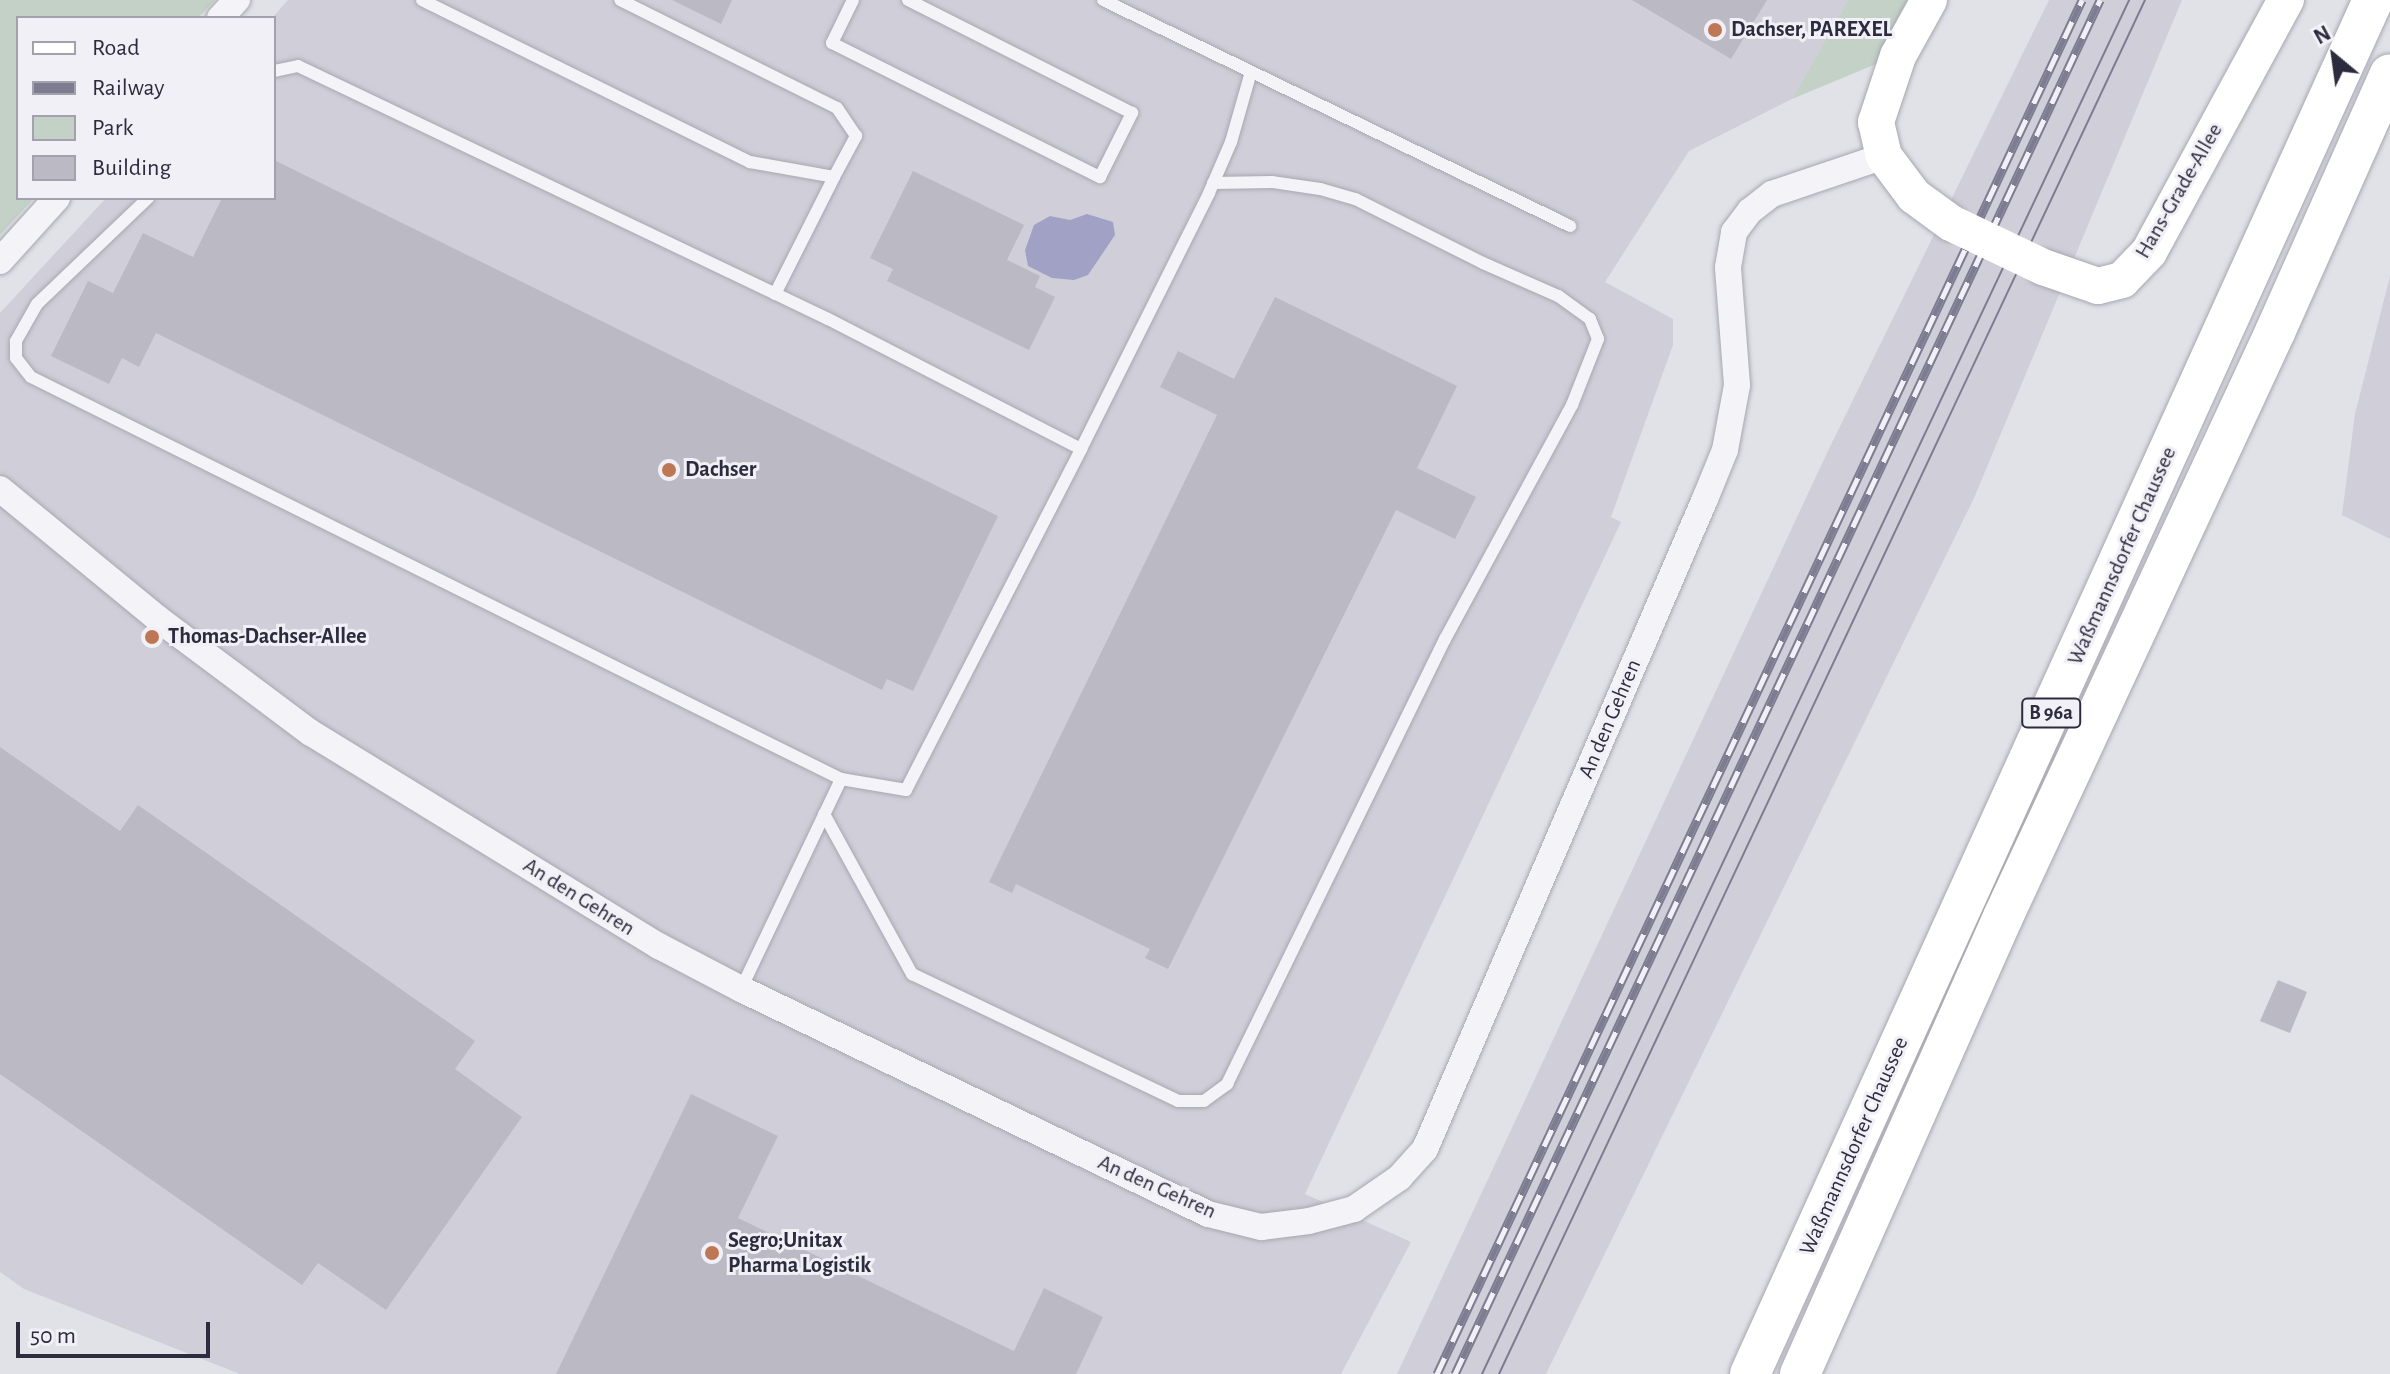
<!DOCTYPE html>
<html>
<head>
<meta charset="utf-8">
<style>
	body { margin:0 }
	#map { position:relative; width:2390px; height:1374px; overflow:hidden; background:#e1e1e8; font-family:"Alegreya Sans",sans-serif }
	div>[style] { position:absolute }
	.built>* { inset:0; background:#d0cfd9 }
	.green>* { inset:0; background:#c3d1c6 }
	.water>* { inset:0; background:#a0a1c4 }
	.building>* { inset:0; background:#bab9c4 }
	.roads { filter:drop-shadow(0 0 2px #a7a7b2) drop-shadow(0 0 2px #a7a7b2) }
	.lane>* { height:12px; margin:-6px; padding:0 6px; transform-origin:6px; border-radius:6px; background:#f4f3f7 }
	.street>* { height:26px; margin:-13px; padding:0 13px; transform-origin:13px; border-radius:13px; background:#f4f3f7 }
	.secondary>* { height:36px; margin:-18px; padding:0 18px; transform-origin:18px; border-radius:18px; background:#fff }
	.primary>* { height:40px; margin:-20px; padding:0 20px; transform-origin:20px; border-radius:20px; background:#fff }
	.tram>* { height:2px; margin:-1px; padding:0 1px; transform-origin:1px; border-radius:1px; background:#7e7c90 }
	.rail>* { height:9px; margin-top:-4.5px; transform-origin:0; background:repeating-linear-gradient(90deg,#f1f0f6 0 18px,#7e7c90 0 36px); box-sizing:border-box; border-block:2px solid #7e7c90 }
	.secondary-bridge>* { height:36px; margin:-18px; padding:0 18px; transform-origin:18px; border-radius:18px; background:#fff }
	.dots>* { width:22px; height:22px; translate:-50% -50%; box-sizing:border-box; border:4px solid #f1f0f6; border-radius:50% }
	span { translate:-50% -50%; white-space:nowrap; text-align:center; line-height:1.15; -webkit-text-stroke:6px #f1f0f6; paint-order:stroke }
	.shield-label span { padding:2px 6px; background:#f1f0f6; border:2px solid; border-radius:6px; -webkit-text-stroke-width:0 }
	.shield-label { font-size:20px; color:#2d2b3e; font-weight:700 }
	.poi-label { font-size:22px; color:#2d2b3e; font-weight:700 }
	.left { translate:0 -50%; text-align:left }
	.street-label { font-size:22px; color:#2d2b3e }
	.legend { position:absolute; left:16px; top:16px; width:260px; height:184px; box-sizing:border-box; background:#f1f0f6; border:2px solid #a3a1ac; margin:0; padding:10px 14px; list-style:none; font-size:24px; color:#2d2b3e }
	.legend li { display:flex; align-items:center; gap:16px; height:40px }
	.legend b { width:40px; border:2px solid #a3a1ac }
	.north { position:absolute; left:2294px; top:16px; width:80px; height:80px; -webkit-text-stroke:6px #f1f0f6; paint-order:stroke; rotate:331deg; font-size:22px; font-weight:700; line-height:32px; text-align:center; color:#2d2b3e }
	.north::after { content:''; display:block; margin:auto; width:28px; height:36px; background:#2d2b3e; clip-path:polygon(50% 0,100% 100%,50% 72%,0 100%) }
	.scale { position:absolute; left:16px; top:1322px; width:194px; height:36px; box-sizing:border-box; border:4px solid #2d2b3e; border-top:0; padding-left:10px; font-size:24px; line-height:28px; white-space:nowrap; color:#2d2b3e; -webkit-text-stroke:6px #f1f0f6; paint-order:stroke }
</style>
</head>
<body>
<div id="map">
	<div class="built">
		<i style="clip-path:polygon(288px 0,1848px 0,1792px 99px,1689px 151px,1605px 282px,1673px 319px,1673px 345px,1611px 517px,1621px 522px,1305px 1194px,1411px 1242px,1341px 1374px,240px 1374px,24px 1289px,0 1272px,0 313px,106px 198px,274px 198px,272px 18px)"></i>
		<i style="clip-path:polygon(2049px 0,2182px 0,1974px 498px,1546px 1374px,1397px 1374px,1826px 455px)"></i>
		<i style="clip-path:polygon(2390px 276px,2390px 539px,2342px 515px,2355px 414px)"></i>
	</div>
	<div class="green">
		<i style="clip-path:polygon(0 0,215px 0,198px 18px,18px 18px,18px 198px,34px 198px,0 235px)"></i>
		<i style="clip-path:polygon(1848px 0,1912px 0,1876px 64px,1792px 99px)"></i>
	</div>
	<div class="water">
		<i style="clip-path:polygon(1087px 214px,1113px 222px,1115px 235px,1088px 275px,1074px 280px,1052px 278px,1028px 266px,1025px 250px,1034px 225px,1050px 216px,1070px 220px)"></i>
	</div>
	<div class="building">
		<i style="clip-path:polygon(672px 0,732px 0,721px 24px)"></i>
		<i style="clip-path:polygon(1632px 0,1767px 0,1731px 59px)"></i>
		<i style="clip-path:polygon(274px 160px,998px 516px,913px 691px,887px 679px,882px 690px,156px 333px,139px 367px,122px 358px,109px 384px,51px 356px,88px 281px,113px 293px,143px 233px,193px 257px,222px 198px,274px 198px)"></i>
		<i style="clip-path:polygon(913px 171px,1024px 225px,1007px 260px,1040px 276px,1035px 287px,1055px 297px,1029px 350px,887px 281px,893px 269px,870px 258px)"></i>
		<i style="clip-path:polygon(1275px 297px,1457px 386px,1417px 468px,1476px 497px,1455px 539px,1396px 510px,1168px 969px,1145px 958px,1150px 949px,1016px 884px,1012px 893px,989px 882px,1217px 415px,1160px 387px,1178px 351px,1234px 379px)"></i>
		<i style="clip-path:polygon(0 747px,120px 831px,138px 805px,475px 1041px,455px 1069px,522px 1117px,386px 1310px,318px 1263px,302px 1285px,0 1074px)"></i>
		<i style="clip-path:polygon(2278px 980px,2307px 992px,2290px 1033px,2260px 1021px)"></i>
		<i style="clip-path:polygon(691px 1094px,778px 1136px,738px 1218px,1014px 1351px,1044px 1288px,1103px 1317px,1076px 1374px,556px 1374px)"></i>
	</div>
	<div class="roads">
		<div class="lane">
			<i style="left:422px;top:0;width:366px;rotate:26.3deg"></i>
			<i style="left:750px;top:162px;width:85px;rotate:10.1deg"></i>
			<i style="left:834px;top:177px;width:47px;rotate:-61.8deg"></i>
			<i style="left:856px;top:136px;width:34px;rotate:-124deg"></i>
			<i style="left:837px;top:108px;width:242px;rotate:-153.5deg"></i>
			<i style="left:853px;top:0;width:48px;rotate:116deg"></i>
			<i style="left:832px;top:43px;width:300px;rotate:26.6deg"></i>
			<i style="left:1100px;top:177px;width:72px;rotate:-63.4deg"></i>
			<i style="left:1132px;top:113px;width:251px;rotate:-153.2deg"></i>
			<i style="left:1103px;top:0;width:519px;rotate:25.82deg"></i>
			<i style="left:148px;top:198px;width:153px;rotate:136.3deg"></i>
			<i style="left:37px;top:304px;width:43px;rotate:119.6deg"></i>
			<i style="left:16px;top:341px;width:17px;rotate:90deg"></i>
			<i style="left:16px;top:358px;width:24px;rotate:52deg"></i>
			<i style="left:31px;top:377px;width:904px;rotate:26.4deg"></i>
			<i style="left:841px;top:779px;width:66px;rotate:9.6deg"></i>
			<i style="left:906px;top:790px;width:383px;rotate:-62.8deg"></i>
			<i style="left:1081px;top:449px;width:284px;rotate:-152.8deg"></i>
			<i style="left:828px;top:319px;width:587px;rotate:-154.48deg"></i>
			<i style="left:298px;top:66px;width:25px;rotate:168deg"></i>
			<i style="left:775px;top:294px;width:131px;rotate:-63.2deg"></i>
			<i style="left:1081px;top:449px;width:286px;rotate:-63.4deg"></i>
			<i style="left:1209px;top:193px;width:56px;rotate:-66.7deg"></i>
			<i style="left:1231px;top:142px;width:73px;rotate:-74.1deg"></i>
			<i style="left:824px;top:814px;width:183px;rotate:61.2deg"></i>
			<i style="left:912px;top:974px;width:295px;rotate:25.5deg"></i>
			<i style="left:1178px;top:1101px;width:26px"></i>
			<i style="left:1204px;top:1101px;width:29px;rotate:-36deg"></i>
			<i style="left:1227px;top:1084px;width:496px;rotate:-63.9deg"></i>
			<i style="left:1445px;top:639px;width:266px;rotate:-61.5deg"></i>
			<i style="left:1572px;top:405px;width:71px;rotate:-68.5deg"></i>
			<i style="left:1598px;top:339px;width:22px;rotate:-112deg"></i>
			<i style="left:1590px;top:319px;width:39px;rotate:-144deg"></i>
			<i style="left:1558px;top:296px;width:82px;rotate:-156.3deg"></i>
			<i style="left:1483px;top:263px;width:143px;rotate:-153.4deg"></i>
			<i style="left:1355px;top:199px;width:36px;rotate:-164deg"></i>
			<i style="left:1320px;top:189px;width:49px;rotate:-171.7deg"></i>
			<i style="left:1272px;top:182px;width:59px;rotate:179deg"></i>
			<i style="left:741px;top:989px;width:233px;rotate:-64.5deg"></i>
		</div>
		<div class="street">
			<i style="left:220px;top:18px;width:25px;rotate:-47deg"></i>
			<i style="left:0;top:261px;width:85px;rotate:-47.9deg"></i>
			<i style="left:0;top:489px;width:203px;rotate:39.4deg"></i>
			<i style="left:157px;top:618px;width:192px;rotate:36.8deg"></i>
			<i style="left:311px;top:733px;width:408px;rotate:31.5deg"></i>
			<i style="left:659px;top:946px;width:93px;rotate:27.7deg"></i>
			<i style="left:741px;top:989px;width:518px;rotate:25.72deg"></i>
			<i style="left:1208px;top:1214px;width:55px;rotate:13.8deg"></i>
			<i style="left:1261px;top:1227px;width:48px;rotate:-7.1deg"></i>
			<i style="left:1309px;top:1221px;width:47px;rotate:-14.9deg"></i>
			<i style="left:1354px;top:1209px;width:55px;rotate:-34.6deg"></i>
			<i style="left:1399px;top:1178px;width:39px;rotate:-48deg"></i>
			<i style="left:1425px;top:1149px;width:708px;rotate:-66.7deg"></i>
			<i style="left:1705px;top:499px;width:53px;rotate:-67.8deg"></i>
			<i style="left:1725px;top:450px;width:66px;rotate:-79.5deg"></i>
			<i style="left:1737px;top:385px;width:118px;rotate:-94.4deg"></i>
			<i style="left:1728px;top:267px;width:36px;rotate:-80deg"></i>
			<i style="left:1734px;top:232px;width:26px;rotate:-53deg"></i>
			<i style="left:1750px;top:211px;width:28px;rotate:-38deg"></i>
			<i style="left:1772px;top:194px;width:118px;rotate:-18.7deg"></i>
		</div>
		<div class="secondary">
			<i style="left:1929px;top:0;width:64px;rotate:119deg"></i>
			<i style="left:1898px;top:56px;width:70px;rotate:108.4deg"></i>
			<i style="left:1876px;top:122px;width:35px;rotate:77deg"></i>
			<i style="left:1884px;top:156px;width:50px;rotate:53.1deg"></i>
			<i style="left:1914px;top:196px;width:46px;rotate:36.1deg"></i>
			<i style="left:2043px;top:267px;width:58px;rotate:19.1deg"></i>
			<i style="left:2098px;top:286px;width:25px;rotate:-14deg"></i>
			<i style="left:2122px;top:280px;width:39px;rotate:-46deg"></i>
			<i style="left:2149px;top:252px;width:287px;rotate:-61.5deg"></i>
		</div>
		<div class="primary">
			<i style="left:1750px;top:1374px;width:1509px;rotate:-65.61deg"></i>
			<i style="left:1800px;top:1374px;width:500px;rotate:-66.05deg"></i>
			<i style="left:2003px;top:917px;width:645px;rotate:-65.06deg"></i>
			<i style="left:2275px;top:332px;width:282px;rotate:-66deg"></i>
		</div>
	</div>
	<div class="tram">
		<i style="left:1482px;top:1374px;width:1519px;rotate:-64.78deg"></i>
		<i style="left:1499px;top:1374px;width:1518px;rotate:-64.82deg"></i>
	</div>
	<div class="rail">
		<i style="left:1437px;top:1374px;width:1518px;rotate:-64.85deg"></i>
		<i style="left:1455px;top:1374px;width:1518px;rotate:-64.85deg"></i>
	</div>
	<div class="secondary-bridge">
		<i style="left:1951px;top:223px;width:102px;rotate:25.6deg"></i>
	</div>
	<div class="dots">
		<i style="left:1715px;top:30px;background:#be7755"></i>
		<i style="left:669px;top:470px;background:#be7755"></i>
		<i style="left:152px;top:637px;background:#be7755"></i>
		<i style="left:712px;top:1253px;background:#be7755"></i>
	</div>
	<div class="shield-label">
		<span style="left:2051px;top:713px">B 96a</span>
	</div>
	<div class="poi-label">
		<span class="left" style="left:1731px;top:30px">Dachser, PAREXEL</span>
		<span class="left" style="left:685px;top:470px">Dachser</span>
		<span class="left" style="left:168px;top:637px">Thomas-Dachser-Allee</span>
		<span class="left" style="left:728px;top:1253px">Segro;Unitax<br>Pharma Logistik</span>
	</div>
	<div class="street-label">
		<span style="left:2179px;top:191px;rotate:-60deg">Hans-Grade-Allee</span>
		<span style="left:2122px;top:556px;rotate:-66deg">Waßmannsdorfer Chaussee</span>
		<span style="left:1610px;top:719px;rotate:-67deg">An den Gehren</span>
		<span style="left:579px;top:897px;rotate:32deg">An den Gehren</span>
		<span style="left:1854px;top:1146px;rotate:-66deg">Waßmannsdorfer Chaussee</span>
		<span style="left:1157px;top:1187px;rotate:24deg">An den Gehren</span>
	</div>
	<ul class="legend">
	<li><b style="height:10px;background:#fff"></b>Road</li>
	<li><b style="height:10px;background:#7e7c90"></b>Railway</li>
	<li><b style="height:22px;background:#c3d1c6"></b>Park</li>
	<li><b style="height:22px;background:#bab9c4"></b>Building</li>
	</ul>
	<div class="north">N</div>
	<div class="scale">50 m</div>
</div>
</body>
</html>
